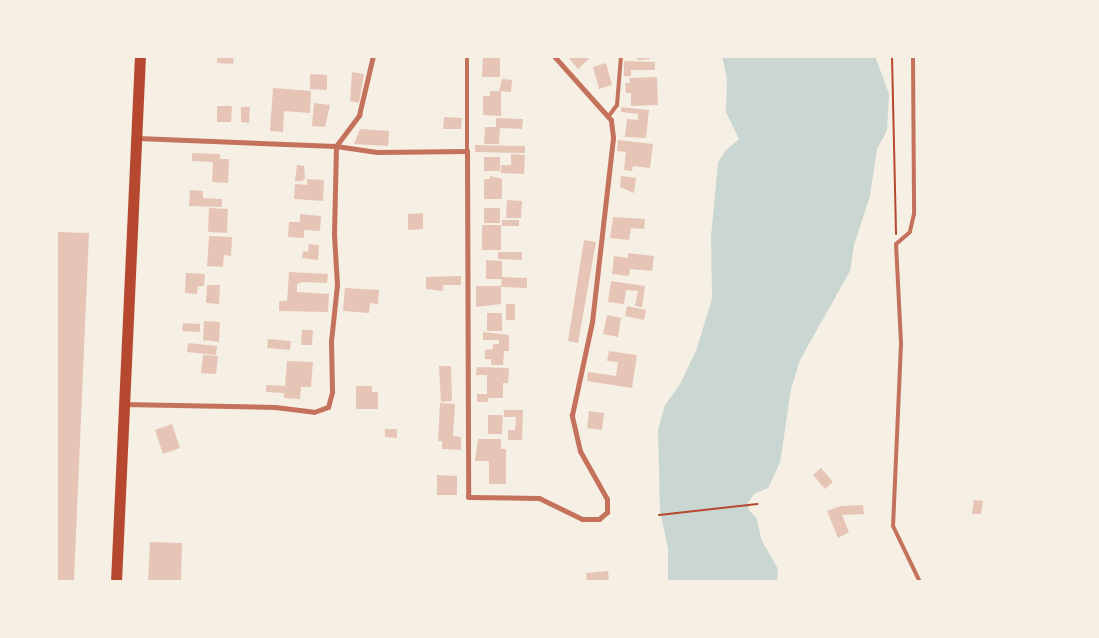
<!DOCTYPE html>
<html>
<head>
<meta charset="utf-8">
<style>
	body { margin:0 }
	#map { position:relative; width:1099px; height:638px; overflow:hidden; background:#f6efe4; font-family:"Fira Sans",sans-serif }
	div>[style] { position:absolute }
	.water>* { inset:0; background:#c9d6d2 }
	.building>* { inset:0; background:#e6c5b7 }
	.path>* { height:2px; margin:-1px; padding:0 1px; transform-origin:1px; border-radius:1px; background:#b5482f }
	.service>* { height:4px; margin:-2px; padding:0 2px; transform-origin:2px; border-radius:2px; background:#c5725c }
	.minor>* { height:5px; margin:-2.5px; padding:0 2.5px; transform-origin:2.5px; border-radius:2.5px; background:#c5725c }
	.primary>* { height:11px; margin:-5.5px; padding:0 5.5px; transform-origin:5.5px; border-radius:5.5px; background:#b5482f }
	span { translate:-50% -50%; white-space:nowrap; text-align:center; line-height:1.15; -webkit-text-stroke:4px #f6efe4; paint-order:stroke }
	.frame { position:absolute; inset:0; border:58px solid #f6efe4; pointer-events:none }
</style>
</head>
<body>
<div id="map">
	<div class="water">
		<i style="clip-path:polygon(722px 56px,875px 56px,889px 94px,887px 130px,877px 149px,870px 196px,854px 245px,850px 271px,800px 360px,791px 389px,780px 463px,768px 488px,754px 494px,748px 503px,749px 510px,757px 519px,761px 539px,778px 569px,777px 582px,668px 582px,668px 548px,660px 511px,658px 430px,665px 405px,679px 386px,696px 351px,712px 299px,711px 236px,718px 163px,725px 151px,739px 139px,726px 112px,727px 79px)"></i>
	</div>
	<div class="building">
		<i style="clip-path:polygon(217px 56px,234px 56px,233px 64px,217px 63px)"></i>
		<i style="clip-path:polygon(483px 56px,500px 58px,500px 77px,482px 77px)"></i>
		<i style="clip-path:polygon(567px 56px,592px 56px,578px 69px)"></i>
		<i style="clip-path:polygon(633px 56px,650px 56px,650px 59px,639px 60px)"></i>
		<i style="clip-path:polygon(624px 61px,655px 62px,655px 70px,631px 70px,631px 76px,624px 76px)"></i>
		<i style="clip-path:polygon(606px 63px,612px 85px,599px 89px,593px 67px)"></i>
		<i style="clip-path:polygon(352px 72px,364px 74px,359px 103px,350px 101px)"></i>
		<i style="clip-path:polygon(310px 74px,327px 75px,327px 90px,310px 89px)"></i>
		<i style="clip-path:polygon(657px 77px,658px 105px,631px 106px,631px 93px,626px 93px,625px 83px,630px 83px,629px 78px)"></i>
		<i style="clip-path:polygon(502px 79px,512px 80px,511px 92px,501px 91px,501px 116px,483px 115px,483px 96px,490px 96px,490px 91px,499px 91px)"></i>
		<i style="clip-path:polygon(273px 88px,311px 91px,310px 113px,284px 111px,283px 132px,270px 131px)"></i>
		<i style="clip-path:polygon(314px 103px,330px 105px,325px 127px,312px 126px)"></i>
		<i style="clip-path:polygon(217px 106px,232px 106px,231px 122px,217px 122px)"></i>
		<i style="clip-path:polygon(241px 107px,250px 107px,249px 123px,241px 122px)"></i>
		<i style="clip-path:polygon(621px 107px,649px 110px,646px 138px,625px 137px,627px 119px,638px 120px,638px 114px,621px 112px)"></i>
		<i style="clip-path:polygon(444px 117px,462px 118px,461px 129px,443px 129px)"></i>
		<i style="clip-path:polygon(496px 118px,523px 119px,522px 129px,500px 128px,499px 144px,484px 144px,485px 127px,496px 127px)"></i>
		<i style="clip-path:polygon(360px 129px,389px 131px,388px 146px,354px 144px)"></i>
		<i style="clip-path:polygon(618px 140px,653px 144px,650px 168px,633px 166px,632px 171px,624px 170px,626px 152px,617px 151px)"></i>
		<i style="clip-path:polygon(475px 145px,525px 146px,525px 153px,475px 152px)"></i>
		<i style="clip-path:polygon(192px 153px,220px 154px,220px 159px,229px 159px,228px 183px,212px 182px,213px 162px,192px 161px)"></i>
		<i style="clip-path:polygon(511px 154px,525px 155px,524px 174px,501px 173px,501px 165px,511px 165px)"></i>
		<i style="clip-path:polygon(484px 157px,500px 157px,500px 171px,484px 171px)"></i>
		<i style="clip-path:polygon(297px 165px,304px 166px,305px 179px,302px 181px,295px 181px)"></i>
		<i style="clip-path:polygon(490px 176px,502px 179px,502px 199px,484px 199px,484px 179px,490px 179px)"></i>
		<i style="clip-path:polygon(621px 176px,636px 178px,634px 193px,620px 187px)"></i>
		<i style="clip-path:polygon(307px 179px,324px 180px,323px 201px,294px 199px,295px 184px,307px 185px)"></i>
		<i style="clip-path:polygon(190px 190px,203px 191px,203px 198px,222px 199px,222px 207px,189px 206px)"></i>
		<i style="clip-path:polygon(507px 200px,522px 201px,521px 218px,506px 218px)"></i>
		<i style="clip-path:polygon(209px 208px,228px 209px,227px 233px,208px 232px)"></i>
		<i style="clip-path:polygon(484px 208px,500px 208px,500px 223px,484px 223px)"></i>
		<i style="clip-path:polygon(423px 213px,423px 229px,408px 230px,408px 214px)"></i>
		<i style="clip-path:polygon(300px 214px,321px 216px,320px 231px,304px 230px,304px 238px,288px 237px,289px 222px,300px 222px)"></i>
		<i style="clip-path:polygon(613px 217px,645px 219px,644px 229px,631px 228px,629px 240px,610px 238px)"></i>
		<i style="clip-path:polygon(502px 220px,519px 220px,519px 226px,502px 226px)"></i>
		<i style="clip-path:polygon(482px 225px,501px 225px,501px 250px,482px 250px)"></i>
		<i style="clip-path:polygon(56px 232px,89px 233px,74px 581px,56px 580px)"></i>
		<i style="clip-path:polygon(209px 236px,232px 237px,231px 256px,224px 255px,223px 267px,207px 266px)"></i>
		<i style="clip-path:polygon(584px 240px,596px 242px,578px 343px,568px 341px)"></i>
		<i style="clip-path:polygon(309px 244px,319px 245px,318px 260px,302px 258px,303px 251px,308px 252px)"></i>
		<i style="clip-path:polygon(498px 252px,522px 252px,522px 260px,498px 259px)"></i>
		<i style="clip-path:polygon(628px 253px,654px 256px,652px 271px,630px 269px,629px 276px,612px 274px,614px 256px,628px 258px)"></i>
		<i style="clip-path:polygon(486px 260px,502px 261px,502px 277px,527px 278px,527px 288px,501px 287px,501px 304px,476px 307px,476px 286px,501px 286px,502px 279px,486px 279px)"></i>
		<i style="clip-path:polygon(289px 272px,328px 274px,327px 283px,303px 282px,297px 284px,297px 292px,329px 294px,328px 312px,279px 311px,279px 301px,287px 301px)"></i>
		<i style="clip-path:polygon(186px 273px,205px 274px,204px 286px,198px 286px,197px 294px,185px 293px)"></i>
		<i style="clip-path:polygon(461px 276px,461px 285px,443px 285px,443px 291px,426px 289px,426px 277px)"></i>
		<i style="clip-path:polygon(611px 281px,645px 286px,642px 307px,635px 306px,638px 291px,626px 290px,624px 304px,608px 302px)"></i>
		<i style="clip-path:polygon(207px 285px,220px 285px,219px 304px,206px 303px)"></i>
		<i style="clip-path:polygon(345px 288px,379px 290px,378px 304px,370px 303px,369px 313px,343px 311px)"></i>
		<i style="clip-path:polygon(506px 304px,515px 304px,515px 320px,506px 320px)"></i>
		<i style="clip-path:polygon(627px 306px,646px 310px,644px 320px,625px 316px)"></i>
		<i style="clip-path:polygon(487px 313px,502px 313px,502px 331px,487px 331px)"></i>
		<i style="clip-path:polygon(607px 315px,621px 318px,618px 337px,603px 334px)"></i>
		<i style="clip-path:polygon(204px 321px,220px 322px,219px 342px,203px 340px)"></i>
		<i style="clip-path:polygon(183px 323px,200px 324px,200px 332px,182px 331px)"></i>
		<i style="clip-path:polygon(302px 330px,313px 330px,312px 345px,301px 345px)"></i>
		<i style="clip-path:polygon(483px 332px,509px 335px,509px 351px,504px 351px,503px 365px,491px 365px,491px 359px,485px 359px,485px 350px,493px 349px,493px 344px,499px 344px,499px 340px,483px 340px)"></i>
		<i style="clip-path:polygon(268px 339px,291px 341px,290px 350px,267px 348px)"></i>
		<i style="clip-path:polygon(188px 343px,217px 346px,216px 355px,187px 352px)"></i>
		<i style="clip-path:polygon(609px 351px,637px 355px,632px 388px,587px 381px,588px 372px,616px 376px,618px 362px,607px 361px)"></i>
		<i style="clip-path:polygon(203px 355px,218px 356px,216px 374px,201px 373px)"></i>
		<i style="clip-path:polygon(287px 361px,313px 362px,311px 387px,301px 387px,300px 399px,284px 398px,284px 393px,266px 392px,266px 385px,285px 386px)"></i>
		<i style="clip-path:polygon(439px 366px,451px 366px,452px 401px,441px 402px)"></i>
		<i style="clip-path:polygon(477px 367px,509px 368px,508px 383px,503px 383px,503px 398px,488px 398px,488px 402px,477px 402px,477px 394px,487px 394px,487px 375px,476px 375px)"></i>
		<i style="clip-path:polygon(356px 386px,372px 386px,372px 392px,378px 392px,378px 409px,356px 409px)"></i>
		<i style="clip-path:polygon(440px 403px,455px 404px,453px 436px,461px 437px,461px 450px,442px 449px,442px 441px,438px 441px)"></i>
		<i style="clip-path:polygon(504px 410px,523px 410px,522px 440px,508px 440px,508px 430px,515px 430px,516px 417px,504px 417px)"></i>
		<i style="clip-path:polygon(589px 411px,604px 413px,602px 430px,587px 428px)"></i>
		<i style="clip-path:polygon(488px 415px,503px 415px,502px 434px,488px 434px)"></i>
		<i style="clip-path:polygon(172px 424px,180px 448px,163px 454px,155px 430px)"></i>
		<i style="clip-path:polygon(385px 429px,397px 429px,397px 438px,385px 437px)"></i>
		<i style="clip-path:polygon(478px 439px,501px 439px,501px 449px,506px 449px,506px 484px,489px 484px,489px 461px,475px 461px)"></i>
		<i style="clip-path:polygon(821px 468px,833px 482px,825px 489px,813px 475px)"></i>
		<i style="clip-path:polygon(437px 475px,457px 476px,457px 495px,437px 495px)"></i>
		<i style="clip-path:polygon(974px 500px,983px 501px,981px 514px,972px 514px)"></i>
		<i style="clip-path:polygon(863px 505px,864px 514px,842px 515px,849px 532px,838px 538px,827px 511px,841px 506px)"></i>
		<i style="clip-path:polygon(150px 542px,182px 543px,181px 582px,148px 582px)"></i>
		<i style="clip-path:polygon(608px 571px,609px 582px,587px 582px,586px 573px)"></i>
	</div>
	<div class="path">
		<i style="left:892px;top:56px;width:178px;rotate:88.7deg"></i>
		<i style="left:659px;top:515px;width:99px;rotate:-6.4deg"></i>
	</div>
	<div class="service">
		<i style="left:467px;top:56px;width:95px;rotate:90deg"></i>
		<i style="left:913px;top:56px;width:158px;rotate:89.6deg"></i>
		<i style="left:914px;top:214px;width:18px;rotate:103deg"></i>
		<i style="left:910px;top:232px;width:18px;rotate:139deg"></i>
		<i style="left:896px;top:244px;width:100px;rotate:87.1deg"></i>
		<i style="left:901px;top:344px;width:182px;rotate:92.5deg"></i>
		<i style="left:893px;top:526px;width:62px;rotate:64.3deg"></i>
		<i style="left:608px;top:117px;width:15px;rotate:-53deg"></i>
		<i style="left:617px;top:105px;width:49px;rotate:-85.3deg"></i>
	</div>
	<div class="minor">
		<i style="left:137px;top:138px;width:199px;rotate:2.3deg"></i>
		<i style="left:336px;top:146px;width:41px;rotate:8.3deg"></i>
		<i style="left:377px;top:152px;width:90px;rotate:-0.6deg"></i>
		<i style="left:467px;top:151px;width:346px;rotate:89.8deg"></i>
		<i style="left:468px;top:497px;width:71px;rotate:0.8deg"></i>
		<i style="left:539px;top:498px;width:48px;rotate:26deg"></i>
		<i style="left:582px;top:519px;width:17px"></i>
		<i style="left:599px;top:519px;width:11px;rotate:-41deg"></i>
		<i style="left:607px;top:512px;width:13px;rotate:-90deg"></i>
		<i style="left:607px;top:499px;width:55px;rotate:-119.4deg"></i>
		<i style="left:580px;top:451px;width:37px;rotate:-103deg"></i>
		<i style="left:572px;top:415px;width:95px;rotate:-77.9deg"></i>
		<i style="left:592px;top:322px;width:186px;rotate:-83.5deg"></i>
		<i style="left:613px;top:137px;width:17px;rotate:-97deg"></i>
		<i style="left:611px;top:120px;width:86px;rotate:-131.7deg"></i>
		<i style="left:123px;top:404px;width:152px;rotate:1.1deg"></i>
		<i style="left:275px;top:407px;width:39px;rotate:7deg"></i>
		<i style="left:314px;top:412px;width:15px;rotate:-20deg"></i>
		<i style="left:328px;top:407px;width:16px;rotate:-75deg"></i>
		<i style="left:332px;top:392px;width:51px;rotate:-91.1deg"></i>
		<i style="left:331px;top:341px;width:56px;rotate:-83.9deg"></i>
		<i style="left:337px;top:285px;width:51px;rotate:-93.4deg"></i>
		<i style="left:334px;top:234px;width:88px;rotate:-88.7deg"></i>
		<i style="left:336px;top:146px;width:39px;rotate:-53deg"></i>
		<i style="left:359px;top:115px;width:61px;rotate:-76.7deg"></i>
	</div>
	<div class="primary">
		<i style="left:116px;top:582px;width:527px;rotate:-87.39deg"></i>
	</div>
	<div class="frame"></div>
</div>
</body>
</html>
